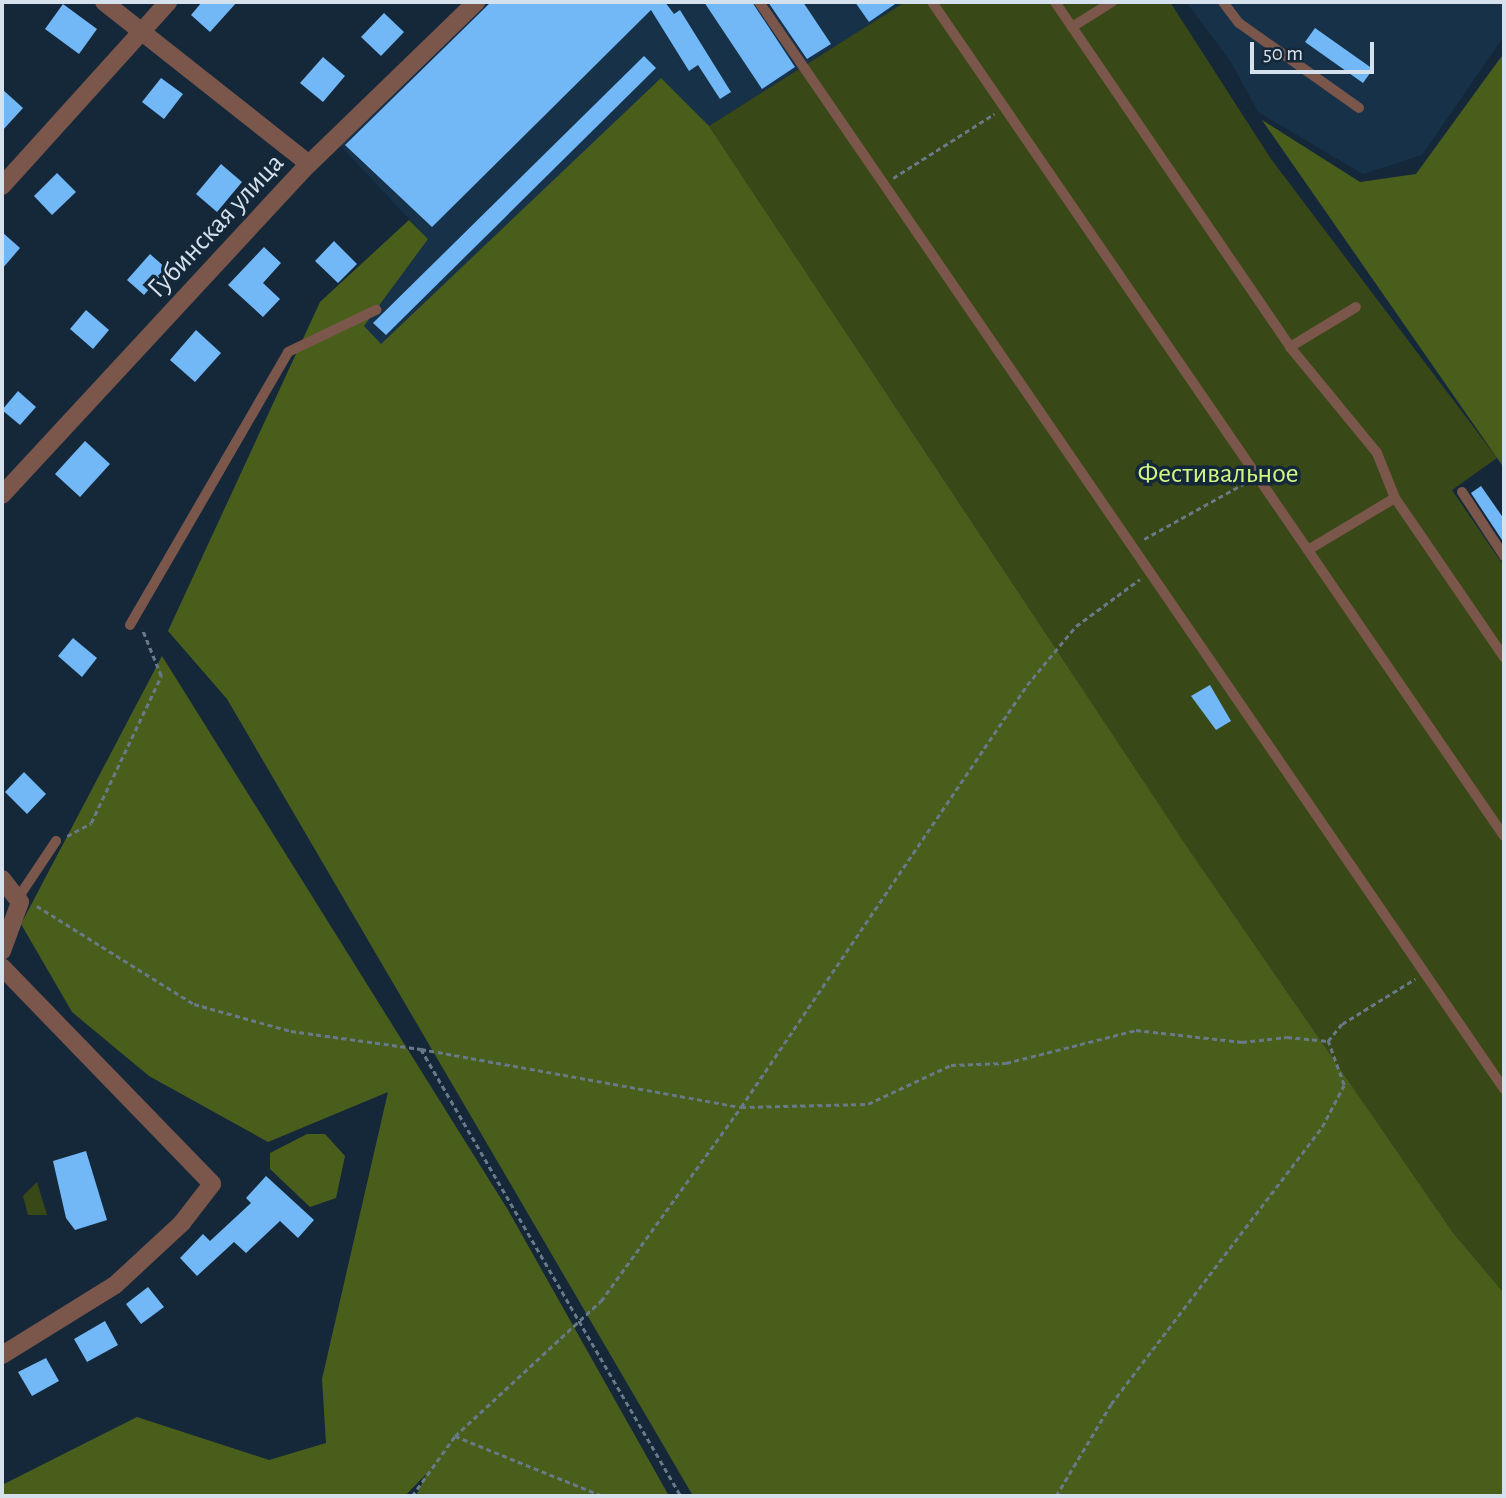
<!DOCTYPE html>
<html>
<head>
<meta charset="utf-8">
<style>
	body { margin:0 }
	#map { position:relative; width:1506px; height:1498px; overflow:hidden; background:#14283a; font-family:"Alegreya Sans",sans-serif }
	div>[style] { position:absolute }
	.built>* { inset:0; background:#173149 }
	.green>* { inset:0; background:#394817 }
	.forest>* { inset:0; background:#4a5e1c }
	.building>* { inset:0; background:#72b8f7 }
	.path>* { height:2.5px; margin-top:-1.25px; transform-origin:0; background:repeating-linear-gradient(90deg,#687989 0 5px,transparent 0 8.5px) }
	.service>* { height:10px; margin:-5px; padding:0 5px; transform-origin:5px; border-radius:5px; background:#7b564b }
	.minor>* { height:18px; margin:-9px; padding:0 9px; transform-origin:9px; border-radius:9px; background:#7b564b }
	span { translate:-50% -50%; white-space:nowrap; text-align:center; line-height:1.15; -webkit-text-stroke:7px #14283a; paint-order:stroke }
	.street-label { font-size:28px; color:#d5e2ee }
	.park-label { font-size:28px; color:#d0f584 }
	.frame { position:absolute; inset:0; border:4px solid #d5e2ee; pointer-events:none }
	.scale { position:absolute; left:1250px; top:42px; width:124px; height:32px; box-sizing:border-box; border:4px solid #d5e2ee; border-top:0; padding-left:9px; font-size:21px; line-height:24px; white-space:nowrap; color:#d5e2ee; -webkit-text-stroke:5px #14283a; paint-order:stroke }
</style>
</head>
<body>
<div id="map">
	<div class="built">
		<i style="clip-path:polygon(469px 2px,905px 2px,709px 126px,661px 78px,381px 345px,364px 326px,428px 239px,336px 141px)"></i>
		<i style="clip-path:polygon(1186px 2px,1504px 2px,1504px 36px,1422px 155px,1363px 174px,1258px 112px,1231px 62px)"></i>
	</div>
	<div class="green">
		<i style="clip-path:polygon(905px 2px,1170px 2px,1271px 159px,1497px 458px,1452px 490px,1504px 566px,1504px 1293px,1454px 1234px,1192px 854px,709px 126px)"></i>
		<i style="clip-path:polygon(37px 1182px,47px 1215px,28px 1215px,23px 1196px)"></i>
	</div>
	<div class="forest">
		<i style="clip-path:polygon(1504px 53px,1504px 468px,1262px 120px,1360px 182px,1416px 174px)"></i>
		<i style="clip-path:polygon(661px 78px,709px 126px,1192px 854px,1454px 1234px,1504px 1293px,1504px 1496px,693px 1496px,227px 699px,168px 631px,320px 302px,409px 220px,428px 239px,364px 326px,381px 344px)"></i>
		<i style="clip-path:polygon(162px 656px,508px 1210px,669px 1496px,416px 1496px,426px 1474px,405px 1496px,2px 1496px,2px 1485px,137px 1417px,269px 1460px,326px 1443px,322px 1379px,388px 1092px,268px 1142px,149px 1076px,72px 1012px,21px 924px)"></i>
		<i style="clip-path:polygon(307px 1134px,325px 1134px,345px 1156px,336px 1198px,310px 1207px,270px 1169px,270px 1153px)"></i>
	</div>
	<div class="building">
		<i style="clip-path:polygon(202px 2px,237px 2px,210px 32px,191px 15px)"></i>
		<i style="clip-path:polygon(491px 2px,665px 2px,674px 14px,680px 10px,731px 92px,720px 99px,698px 65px,689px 71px,651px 10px,432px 227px,345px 145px)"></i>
		<i style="clip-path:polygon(704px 2px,752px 2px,795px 67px,762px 89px)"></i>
		<i style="clip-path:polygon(768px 2px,803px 2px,831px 44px,807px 59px)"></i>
		<i style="clip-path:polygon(855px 2px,898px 2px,869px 22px)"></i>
		<i style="clip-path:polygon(63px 4px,97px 29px,79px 54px,45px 29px)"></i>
		<i style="clip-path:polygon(384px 13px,404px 32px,381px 56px,361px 37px)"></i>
		<i style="clip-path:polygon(1315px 28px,1373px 69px,1363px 83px,1305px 42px)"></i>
		<i style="clip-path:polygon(644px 56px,656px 68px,386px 335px,373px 323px)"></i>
		<i style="clip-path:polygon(323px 57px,345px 76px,323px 102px,300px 83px)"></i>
		<i style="clip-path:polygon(161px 78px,183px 94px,164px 119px,142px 102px)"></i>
		<i style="clip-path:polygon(2px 89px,23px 108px,2px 131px)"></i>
		<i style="clip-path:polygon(221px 164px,242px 182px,217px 212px,196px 194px)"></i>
		<i style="clip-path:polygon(57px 173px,76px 192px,52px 215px,34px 196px)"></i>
		<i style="clip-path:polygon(2px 232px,20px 248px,2px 269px)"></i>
		<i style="clip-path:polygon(334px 241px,357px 264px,338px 283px,315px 261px)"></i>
		<i style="clip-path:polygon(264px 247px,281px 263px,263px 283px,280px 299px,263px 317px,228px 285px)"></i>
		<i style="clip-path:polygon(150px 254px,167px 269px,144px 295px,127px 280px)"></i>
		<i style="clip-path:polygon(86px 310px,109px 330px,93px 349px,70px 329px)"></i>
		<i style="clip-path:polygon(196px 330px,221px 353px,195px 382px,170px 360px)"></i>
		<i style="clip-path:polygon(18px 391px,36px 407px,20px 425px,2px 410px)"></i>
		<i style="clip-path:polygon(85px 441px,110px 464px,80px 497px,55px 474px)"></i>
		<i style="clip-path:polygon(1481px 486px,1504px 519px,1504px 543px,1471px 493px)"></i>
		<i style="clip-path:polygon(73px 638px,97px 658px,82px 677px,58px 656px)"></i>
		<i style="clip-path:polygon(1210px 685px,1231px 721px,1216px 730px,1191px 696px)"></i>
		<i style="clip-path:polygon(24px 772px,46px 794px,27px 814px,5px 792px)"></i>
		<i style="clip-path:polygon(86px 1151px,107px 1220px,75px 1230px,66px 1218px,53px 1161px)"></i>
		<i style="clip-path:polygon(266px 1176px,314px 1220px,298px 1238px,280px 1221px,246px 1253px,234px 1242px,197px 1276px,180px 1258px,203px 1234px,210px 1241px,251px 1203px,246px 1198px)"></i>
		<i style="clip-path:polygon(148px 1287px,164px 1307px,141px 1324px,126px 1304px)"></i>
		<i style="clip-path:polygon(105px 1321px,118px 1345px,87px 1362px,74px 1339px)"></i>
		<i style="clip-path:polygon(46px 1358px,59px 1381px,32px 1396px,18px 1372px)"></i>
	</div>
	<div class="path">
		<i style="left:893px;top:178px;width:120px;rotate:-32.4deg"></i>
		<i style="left:1144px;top:539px;width:115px;rotate:-29deg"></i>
		<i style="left:67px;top:836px;width:27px;rotate:-28deg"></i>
		<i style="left:91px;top:823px;width:163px;rotate:-64.5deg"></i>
		<i style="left:161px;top:676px;width:51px;rotate:-112deg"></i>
		<i style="left:37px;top:906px;width:185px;rotate:32deg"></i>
		<i style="left:194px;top:1004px;width:101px;rotate:15.6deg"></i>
		<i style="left:291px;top:1031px;width:131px;rotate:7.9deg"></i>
		<i style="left:421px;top:1049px;width:517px;rotate:59.82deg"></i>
		<i style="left:421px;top:1049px;width:325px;rotate:10.3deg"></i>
		<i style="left:741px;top:1107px;width:510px;rotate:-55.87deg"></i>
		<i style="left:1027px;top:685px;width:77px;rotate:-50.3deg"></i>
		<i style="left:1076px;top:626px;width:79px;rotate:-36.3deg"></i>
		<i style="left:455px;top:1436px;width:160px;rotate:22.1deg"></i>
		<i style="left:412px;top:1496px;width:74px;rotate:-54.4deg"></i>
		<i style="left:455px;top:1436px;width:199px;rotate:-42.8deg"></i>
		<i style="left:601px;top:1301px;width:239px;rotate:-54.2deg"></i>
		<i style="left:741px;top:1107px;width:127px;rotate:-1.4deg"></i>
		<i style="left:868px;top:1104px;width:92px;rotate:-25.2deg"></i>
		<i style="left:951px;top:1065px;width:55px;rotate:-2.1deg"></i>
		<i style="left:1006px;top:1063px;width:134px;rotate:-14.2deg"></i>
		<i style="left:1136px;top:1030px;width:107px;rotate:6.5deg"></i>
		<i style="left:1242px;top:1042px;width:45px;rotate:-6.3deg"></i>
		<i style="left:1287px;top:1037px;width:41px;rotate:5.6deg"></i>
		<i style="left:1056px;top:1496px;width:107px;rotate:-59.1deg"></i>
		<i style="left:1111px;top:1404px;width:348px;rotate:-52.7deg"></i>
		<i style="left:1322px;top:1127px;width:47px;rotate:-62.4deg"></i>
		<i style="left:1344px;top:1085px;width:47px;rotate:-110deg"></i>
		<i style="left:1328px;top:1041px;width:22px;rotate:-51deg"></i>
		<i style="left:1342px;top:1024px;width:86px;rotate:-31.7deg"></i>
	</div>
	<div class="service">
		<i style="left:759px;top:2px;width:1318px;rotate:55.57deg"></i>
		<i style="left:932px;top:2px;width:1011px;rotate:55.56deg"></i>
		<i style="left:1055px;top:2px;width:417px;rotate:55.7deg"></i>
		<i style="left:1290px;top:347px;width:137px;rotate:50.6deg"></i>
		<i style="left:1377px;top:453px;width:48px;rotate:68.2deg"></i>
		<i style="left:1395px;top:498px;width:193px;rotate:55.6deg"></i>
		<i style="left:1223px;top:2px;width:26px;rotate:53deg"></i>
		<i style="left:1239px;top:23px;width:147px;rotate:35.3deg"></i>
		<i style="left:1072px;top:27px;width:47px;rotate:-32deg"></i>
		<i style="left:1290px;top:347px;width:77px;rotate:-31.2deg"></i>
		<i style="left:1462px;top:492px;width:77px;rotate:56.7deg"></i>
		<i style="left:1308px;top:550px;width:101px;rotate:-30.9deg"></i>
		<i style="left:130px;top:625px;width:315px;rotate:-59.9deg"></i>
		<i style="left:288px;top:352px;width:98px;rotate:-25.5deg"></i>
		<i style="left:20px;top:895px;width:65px;rotate:-56.3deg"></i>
	</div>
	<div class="minor">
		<i style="left:104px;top:2px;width:261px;rotate:38.3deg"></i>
		<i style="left:2px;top:186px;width:248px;rotate:-47.9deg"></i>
		<i style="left:2px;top:495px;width:451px;rotate:-47.2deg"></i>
		<i style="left:309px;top:164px;width:233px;rotate:-44.1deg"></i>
		<i style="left:2px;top:879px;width:29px;rotate:52deg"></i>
		<i style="left:20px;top:902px;width:52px;rotate:110.2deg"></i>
		<i style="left:2px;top:967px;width:302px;rotate:45.9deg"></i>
		<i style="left:212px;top:1184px;width:49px;rotate:127.6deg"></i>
		<i style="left:182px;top:1223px;width:91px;rotate:137.2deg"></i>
		<i style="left:115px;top:1285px;width:133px;rotate:148.2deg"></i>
	</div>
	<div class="street-label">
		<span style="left:216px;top:226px;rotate:-47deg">Губинская улица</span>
	</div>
	<div class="park-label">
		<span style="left:1218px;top:474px">Фестивальное</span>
	</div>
	<div class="frame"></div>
	<div class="scale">50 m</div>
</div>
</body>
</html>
